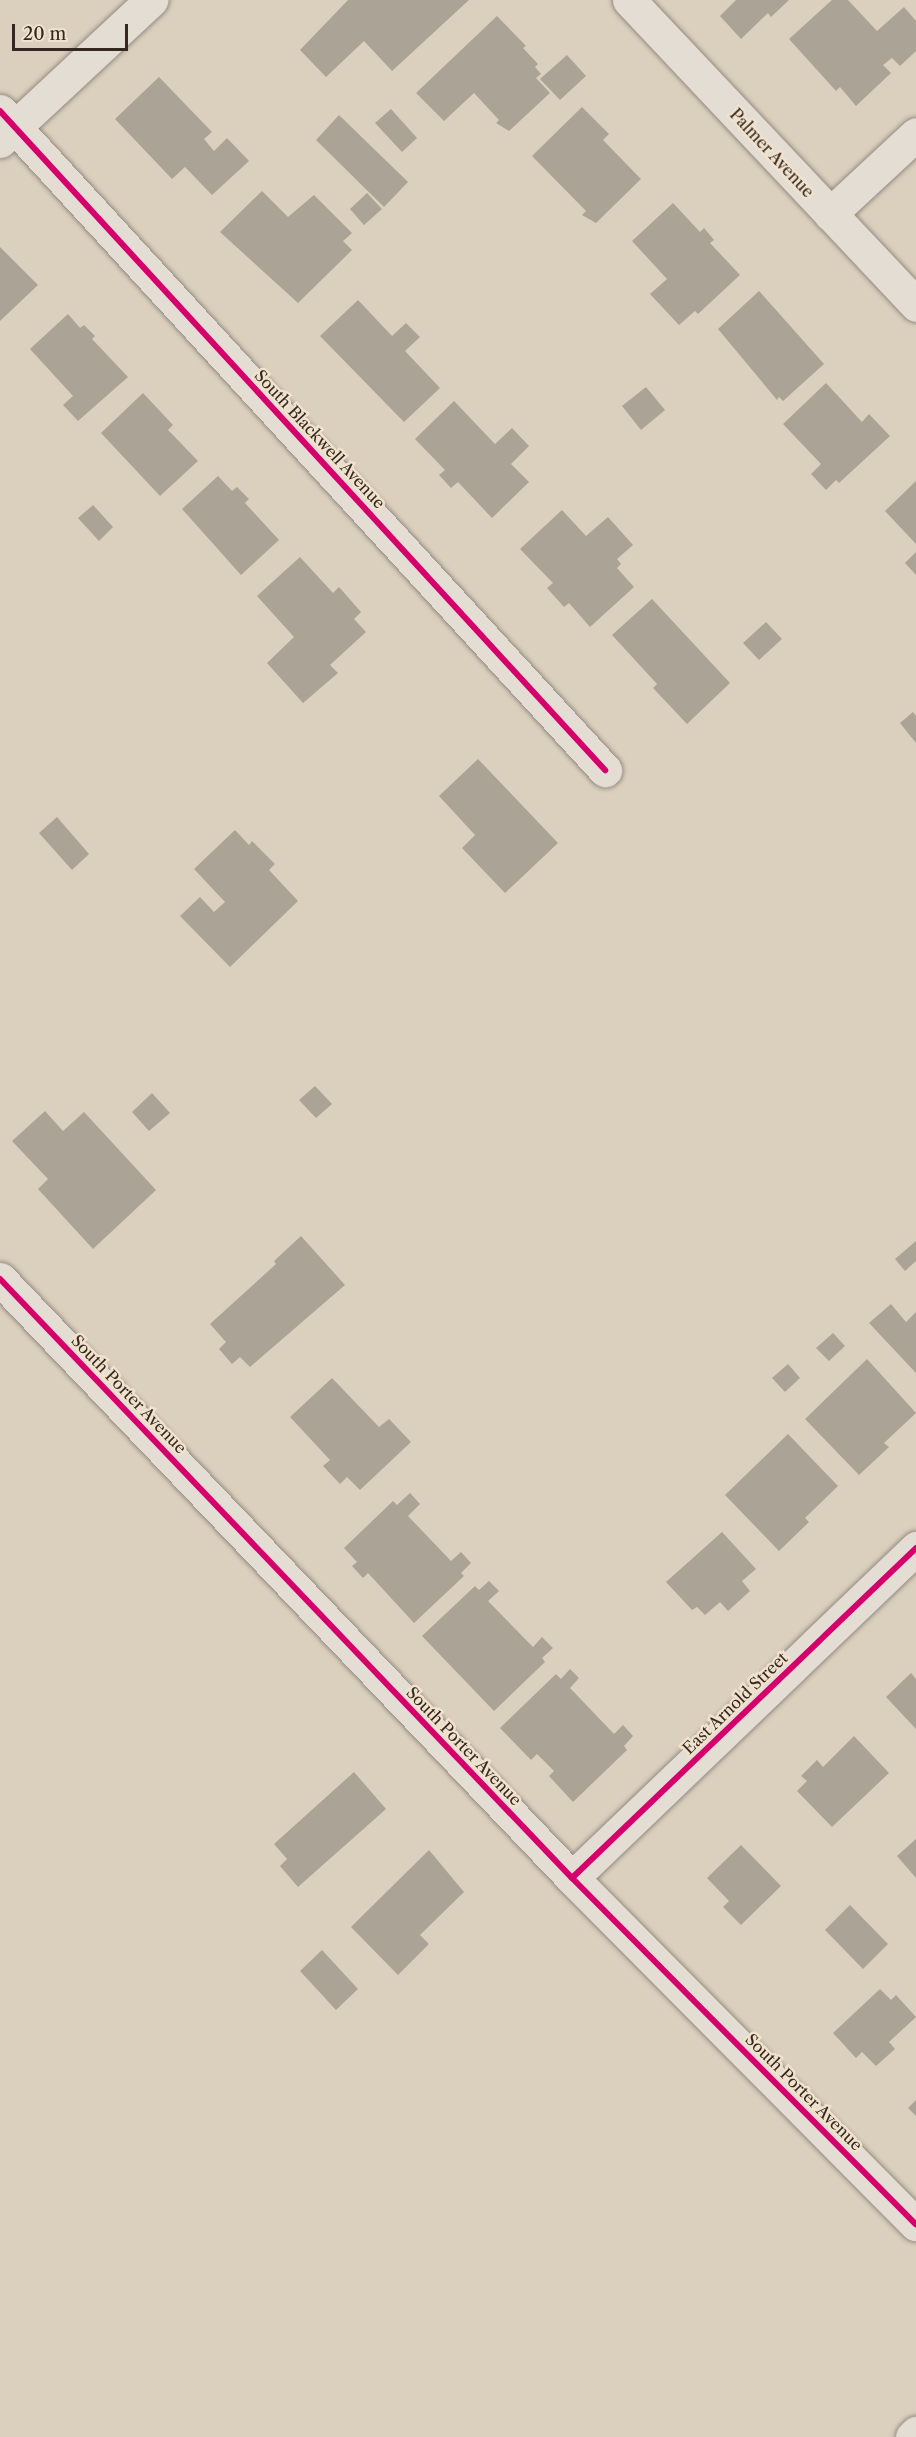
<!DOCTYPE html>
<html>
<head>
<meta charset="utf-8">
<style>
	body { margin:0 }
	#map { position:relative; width:916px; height:2437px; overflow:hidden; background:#dbcfbd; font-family:"Libre Caslon Text",serif }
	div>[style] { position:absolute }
	.building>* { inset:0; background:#aca397 }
	.roads { filter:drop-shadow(0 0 2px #948b80) drop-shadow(0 0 2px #948b80) }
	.minor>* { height:33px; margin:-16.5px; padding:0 16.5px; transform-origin:16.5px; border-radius:16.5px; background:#e3ddd4 }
	.cycleway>* { height:6px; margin:-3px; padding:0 3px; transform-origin:3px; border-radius:3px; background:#d6006c }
	span { translate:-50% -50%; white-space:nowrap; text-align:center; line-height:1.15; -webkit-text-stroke:5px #f0e2cc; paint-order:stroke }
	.street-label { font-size:16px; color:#362821 }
	.scale { position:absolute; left:12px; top:24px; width:116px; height:27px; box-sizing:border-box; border:3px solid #362821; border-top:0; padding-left:8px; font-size:18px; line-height:21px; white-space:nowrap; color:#362821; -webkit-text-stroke:4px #f0e2cc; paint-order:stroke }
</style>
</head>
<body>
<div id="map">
	<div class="building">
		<i style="clip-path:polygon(348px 0,469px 0,392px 71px,364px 41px,326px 77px,300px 50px)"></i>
		<i style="clip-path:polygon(736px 0,789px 0,771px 17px,768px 13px,741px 39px,720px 16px)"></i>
		<i style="clip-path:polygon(832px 0,848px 0,877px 31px,904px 7px,916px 21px,916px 51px,900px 66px,892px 58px,883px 65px,891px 73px,856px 106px,840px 87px,836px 91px,789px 39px)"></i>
		<i style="clip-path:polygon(497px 16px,526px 46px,523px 48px,538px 64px,535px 67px,541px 74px,536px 78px,550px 93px,509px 131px,496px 123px,499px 120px,474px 93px,444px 121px,416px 93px)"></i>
		<i style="clip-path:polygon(567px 55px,586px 76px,560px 100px,540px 79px)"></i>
		<i style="clip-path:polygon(159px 77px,212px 132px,204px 139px,214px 151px,227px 138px,249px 161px,212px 195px,185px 167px,172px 179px,115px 119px)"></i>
		<i style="clip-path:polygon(582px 107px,609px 134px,603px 140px,641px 179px,596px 223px,582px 215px,586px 211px,532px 156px)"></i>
		<i style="clip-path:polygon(391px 109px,417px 138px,402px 152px,375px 123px)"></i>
		<i style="clip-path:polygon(339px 115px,408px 182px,384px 207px,316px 140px)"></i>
		<i style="clip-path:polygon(262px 191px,288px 217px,314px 195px,352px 233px,343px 241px,352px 250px,298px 303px,220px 232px)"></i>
		<i style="clip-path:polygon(367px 193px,382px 209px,364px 225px,350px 209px)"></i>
		<i style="clip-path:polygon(673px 203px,700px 232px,704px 228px,714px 240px,710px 243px,740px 275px,698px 314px,695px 311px,679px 325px,650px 294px,667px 279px,632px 241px)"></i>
		<i style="clip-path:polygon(0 247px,38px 285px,0 321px)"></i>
		<i style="clip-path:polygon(759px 291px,824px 364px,783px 401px,779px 397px,777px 400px,718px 329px)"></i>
		<i style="clip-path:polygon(358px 300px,392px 336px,406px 323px,420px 337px,405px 351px,440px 388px,404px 422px,320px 336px)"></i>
		<i style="clip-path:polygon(68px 314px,80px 328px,84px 325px,95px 336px,92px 339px,128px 377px,78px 421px,63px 405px,73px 396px,30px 349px)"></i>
		<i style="clip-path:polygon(826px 383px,862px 422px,869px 414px,890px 436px,839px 483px,836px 480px,826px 490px,811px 474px,821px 464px,783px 424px)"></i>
		<i style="clip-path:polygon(646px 387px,665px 410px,641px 430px,622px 406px)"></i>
		<i style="clip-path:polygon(143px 393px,173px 425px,168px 430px,198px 461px,160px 496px,101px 433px)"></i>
		<i style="clip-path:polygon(454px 401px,495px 444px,512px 428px,529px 446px,511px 464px,529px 482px,492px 518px,458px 482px,451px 488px,439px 475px,445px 470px,415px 439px)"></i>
		<i style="clip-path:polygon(218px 476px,232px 491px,237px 487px,249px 499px,245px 503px,279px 540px,241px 575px,182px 509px)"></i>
		<i style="clip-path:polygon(916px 481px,916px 544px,885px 511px)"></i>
		<i style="clip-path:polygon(93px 505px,113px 527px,99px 541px,78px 518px)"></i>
		<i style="clip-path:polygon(562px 510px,586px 536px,608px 517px,633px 545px,617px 559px,621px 564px,617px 568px,634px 587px,590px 627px,569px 603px,564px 607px,547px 588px,553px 583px,520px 549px)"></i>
		<i style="clip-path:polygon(916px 552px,916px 575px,905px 563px)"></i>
		<i style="clip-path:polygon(300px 557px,333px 593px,339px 587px,361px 612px,354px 619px,366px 632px,330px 665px,338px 673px,303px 703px,267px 663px,294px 637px,257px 596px)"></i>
		<i style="clip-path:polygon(652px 599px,730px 683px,687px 724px,653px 688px,657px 684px,612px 635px)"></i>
		<i style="clip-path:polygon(766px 622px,782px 639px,759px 660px,743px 643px)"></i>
		<i style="clip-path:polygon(913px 712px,916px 716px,916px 743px,900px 723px)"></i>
		<i style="clip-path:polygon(478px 759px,558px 843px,505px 893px,462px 848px,475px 835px,439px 796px)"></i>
		<i style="clip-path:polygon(57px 817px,89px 854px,72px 870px,39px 833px)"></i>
		<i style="clip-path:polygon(235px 830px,249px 845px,252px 841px,275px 864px,269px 870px,298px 901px,230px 967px,180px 916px,200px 897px,214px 912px,225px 902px,194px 869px)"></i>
		<i style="clip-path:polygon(315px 1086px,332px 1104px,316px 1118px,299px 1100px)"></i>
		<i style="clip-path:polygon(152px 1093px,170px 1113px,149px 1131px,132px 1112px)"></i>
		<i style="clip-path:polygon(45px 1111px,63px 1131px,84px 1112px,156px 1190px,93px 1249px,38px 1189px,48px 1179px,12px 1141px)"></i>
		<i style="clip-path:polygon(301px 1236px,345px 1285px,250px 1367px,240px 1357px,232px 1364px,219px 1349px,226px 1342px,210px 1324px,276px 1264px,274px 1261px)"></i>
		<i style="clip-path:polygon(916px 1241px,916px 1261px,905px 1271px,895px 1259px)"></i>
		<i style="clip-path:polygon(891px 1304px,906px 1322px,916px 1312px,916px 1373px,869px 1323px)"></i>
		<i style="clip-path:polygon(833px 1333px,845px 1346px,829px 1361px,816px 1348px)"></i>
		<i style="clip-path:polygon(867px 1359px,916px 1413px,884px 1443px,889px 1447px,859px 1475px,805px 1419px)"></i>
		<i style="clip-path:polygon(788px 1364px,800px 1378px,785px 1392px,772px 1378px)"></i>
		<i style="clip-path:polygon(332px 1378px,379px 1427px,389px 1419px,411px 1442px,360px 1490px,347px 1477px,340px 1484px,323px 1466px,330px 1460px,290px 1417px)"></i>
		<i style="clip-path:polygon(788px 1434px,838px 1486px,805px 1518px,809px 1522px,779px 1551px,725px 1495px)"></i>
		<i style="clip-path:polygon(410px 1493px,420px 1504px,408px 1516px,451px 1561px,461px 1552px,471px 1563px,461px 1573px,464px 1576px,414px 1623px,368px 1573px,363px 1578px,352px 1566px,357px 1562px,344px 1548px,393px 1501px,397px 1505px)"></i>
		<i style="clip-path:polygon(722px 1532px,756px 1569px,742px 1581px,750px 1591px,728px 1611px,720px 1602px,705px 1615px,697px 1607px,692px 1610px,666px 1582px)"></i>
		<i style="clip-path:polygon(489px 1581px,499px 1591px,488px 1601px,533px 1647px,542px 1637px,553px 1648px,542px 1658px,545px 1662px,494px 1711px,422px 1636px,475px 1586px,479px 1590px)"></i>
		<i style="clip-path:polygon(570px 1669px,579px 1678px,570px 1688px,614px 1734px,623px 1725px,633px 1736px,624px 1746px,627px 1750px,573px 1802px,549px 1776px,554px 1771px,537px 1754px,531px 1760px,500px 1728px,556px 1674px,561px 1679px)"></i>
		<i style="clip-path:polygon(911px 1673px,916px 1679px,916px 1729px,886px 1697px)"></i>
		<i style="clip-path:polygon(854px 1736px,889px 1773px,832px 1827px,797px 1791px,807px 1781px,801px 1776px,817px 1760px,823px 1767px)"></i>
		<i style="clip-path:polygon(354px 1772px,386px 1809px,298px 1887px,280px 1866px,287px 1859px,274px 1844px)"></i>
		<i style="clip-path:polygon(916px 1839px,916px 1878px,897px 1856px)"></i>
		<i style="clip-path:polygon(741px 1845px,781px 1886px,741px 1925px,723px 1907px,729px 1901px,707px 1878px)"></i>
		<i style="clip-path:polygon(429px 1850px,464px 1892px,420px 1935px,429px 1944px,398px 1975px,351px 1927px)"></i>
		<i style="clip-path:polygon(850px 1905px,888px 1944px,863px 1969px,825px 1930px)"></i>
		<i style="clip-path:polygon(322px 1950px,358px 1989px,336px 2010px,300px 1971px)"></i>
		<i style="clip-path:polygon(880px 1989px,891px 2000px,896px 1995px,916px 2017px,889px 2042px,895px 2049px,876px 2066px,862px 2052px,856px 2058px,833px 2033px)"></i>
		<i style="clip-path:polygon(916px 2100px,916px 2116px,908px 2108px)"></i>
	</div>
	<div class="roads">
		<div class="minor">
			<i style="left:629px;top:0;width:419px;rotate:46.7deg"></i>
			<i style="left:0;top:111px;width:895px;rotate:47.45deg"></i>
			<i style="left:0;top:141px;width:207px;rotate:-43deg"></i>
			<i style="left:830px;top:214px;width:117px;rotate:-42.9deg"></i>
			<i style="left:0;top:1279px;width:828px;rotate:46.32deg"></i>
			<i style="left:572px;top:1878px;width:488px;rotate:45.2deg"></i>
			<i style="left:572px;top:1878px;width:477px;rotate:-43.8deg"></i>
			<i style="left:912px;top:2437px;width:6px;rotate:-45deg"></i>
		</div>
	</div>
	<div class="cycleway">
		<i style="left:0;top:111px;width:895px;rotate:47.45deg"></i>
		<i style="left:0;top:1279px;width:828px;rotate:46.32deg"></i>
		<i style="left:572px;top:1878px;width:488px;rotate:45.2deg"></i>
		<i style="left:572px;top:1878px;width:477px;rotate:-43.8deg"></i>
	</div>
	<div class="street-label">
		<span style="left:772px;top:153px;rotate:47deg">Palmer Avenue</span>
		<span style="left:320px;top:439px;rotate:47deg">South Blackwell Avenue</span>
		<span style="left:129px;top:1394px;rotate:46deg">South Porter Avenue</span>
		<span style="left:735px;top:1703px;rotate:-44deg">East Arnold Street</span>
		<span style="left:464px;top:1746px;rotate:46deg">South Porter Avenue</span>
		<span style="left:804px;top:2092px;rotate:45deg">South Porter Avenue</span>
	</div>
	<div class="scale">20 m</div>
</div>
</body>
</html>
